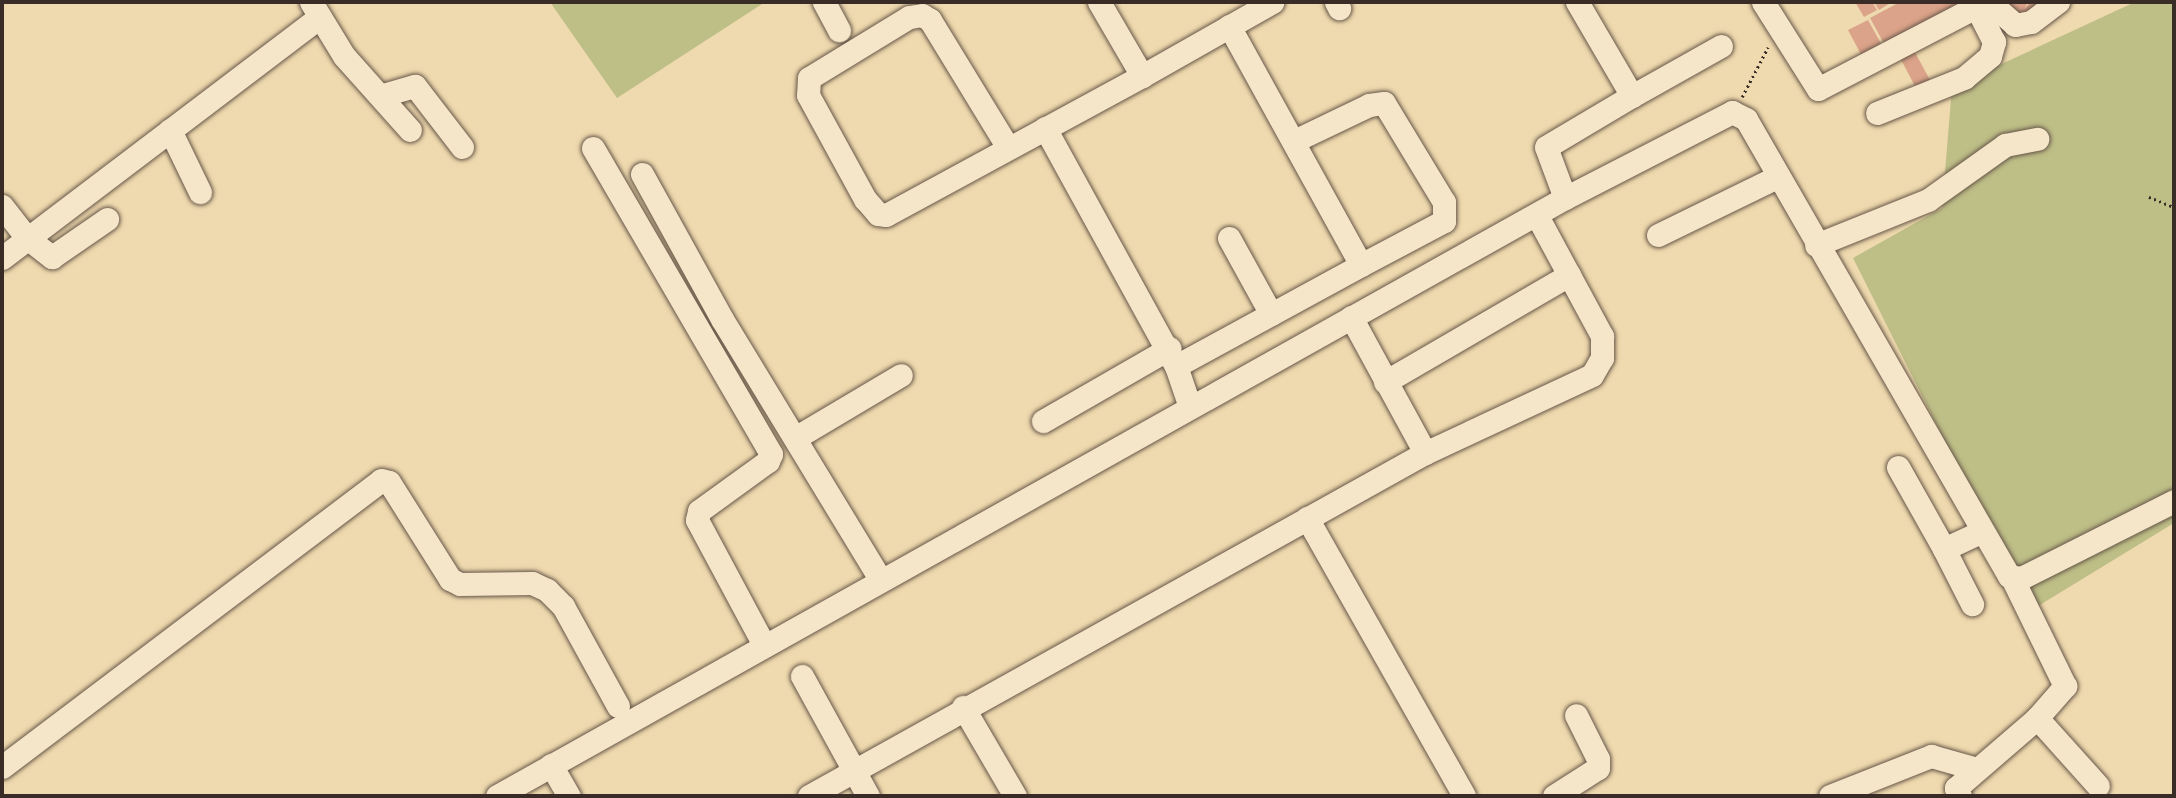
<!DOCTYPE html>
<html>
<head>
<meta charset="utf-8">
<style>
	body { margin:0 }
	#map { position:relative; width:2176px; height:798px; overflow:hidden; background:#efd9ae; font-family:"IM FELL Great Primer",serif }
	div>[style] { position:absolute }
	.green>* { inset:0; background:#bebe87 }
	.building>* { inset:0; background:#dba389 }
	.path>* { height:2.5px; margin-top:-1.25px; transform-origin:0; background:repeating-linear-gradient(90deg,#392c27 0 2px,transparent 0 5.5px) }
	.roads { filter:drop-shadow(0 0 2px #665749) drop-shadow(0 0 2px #665749) }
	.minor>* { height:23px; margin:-11.5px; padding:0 11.5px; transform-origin:11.5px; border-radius:11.5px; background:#f5e6ca }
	span { translate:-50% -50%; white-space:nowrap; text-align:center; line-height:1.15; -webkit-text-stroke:7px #f5e6ca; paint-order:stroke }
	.frame { position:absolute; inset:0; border:4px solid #392c27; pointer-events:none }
</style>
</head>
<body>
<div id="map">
	<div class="green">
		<i style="clip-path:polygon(550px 2px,765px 2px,617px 98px)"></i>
		<i style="clip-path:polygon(2135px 2px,2174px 2px,2174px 523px,2030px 611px,1853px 258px,1942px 208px,1952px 87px)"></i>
	</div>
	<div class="building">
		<i style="clip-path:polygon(1855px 2px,1872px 2px,1877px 10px,1864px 17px)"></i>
		<i style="clip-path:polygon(1874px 2px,1892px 2px,1879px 10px)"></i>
		<i style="clip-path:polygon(1900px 2px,1972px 2px,1887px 49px,1870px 18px)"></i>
		<i style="clip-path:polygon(1995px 2px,2028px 2px,2024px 9px,2031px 2px,2043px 11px,2019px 22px)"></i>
		<i style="clip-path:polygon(1868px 20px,1884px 49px,1864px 60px,1848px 30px)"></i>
		<i style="clip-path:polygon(1912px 47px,1930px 80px,1916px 88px,1898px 54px)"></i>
	</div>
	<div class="path">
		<i style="left:1742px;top:97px;width:56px;rotate:-62.5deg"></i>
		<i style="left:2149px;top:197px;width:27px;rotate:22deg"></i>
	</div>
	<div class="roads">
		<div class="minor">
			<i style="left:311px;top:2px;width:63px;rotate:58.6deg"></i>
			<i style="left:344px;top:56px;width:99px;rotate:48.3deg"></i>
			<i style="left:824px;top:2px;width:32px;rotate:62deg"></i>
			<i style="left:1099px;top:2px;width:86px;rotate:59.8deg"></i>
			<i style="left:1142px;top:76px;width:150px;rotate:-29.6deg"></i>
			<i style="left:1336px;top:2px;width:7px;rotate:63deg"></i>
			<i style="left:1763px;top:2px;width:103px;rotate:57.7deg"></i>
			<i style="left:1818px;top:89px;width:188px;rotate:-27.5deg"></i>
			<i style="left:1989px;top:2px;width:35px;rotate:41deg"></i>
			<i style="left:2015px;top:25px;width:16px;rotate:-11deg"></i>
			<i style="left:2031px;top:22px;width:34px;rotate:-37deg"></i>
			<i style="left:383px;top:95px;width:33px;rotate:-16deg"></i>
			<i style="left:415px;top:86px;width:77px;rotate:52.4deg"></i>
			<i style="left:1632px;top:96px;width:102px;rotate:-29.3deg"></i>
			<i style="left:1877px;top:113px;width:94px;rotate:-21.9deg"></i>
			<i style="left:1964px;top:78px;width:34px;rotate:-40deg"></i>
			<i style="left:1990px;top:56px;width:15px;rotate:-74deg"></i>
			<i style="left:1994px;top:42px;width:39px;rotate:-117deg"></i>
			<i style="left:1045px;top:128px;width:272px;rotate:61.2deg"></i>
			<i style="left:1176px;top:366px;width:211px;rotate:-28.6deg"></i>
			<i style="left:1361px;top:265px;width:273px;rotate:-118.9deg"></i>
			<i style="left:170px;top:130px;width:69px;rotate:64.2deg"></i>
			<i style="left:1294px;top:141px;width:83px;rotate:-25.6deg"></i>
			<i style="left:1369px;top:105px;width:15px;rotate:-8deg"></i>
			<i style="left:1384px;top:103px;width:116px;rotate:58.8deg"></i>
			<i style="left:1444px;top:202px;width:19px;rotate:90deg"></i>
			<i style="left:1444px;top:221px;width:94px;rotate:152.1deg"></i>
			<i style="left:1007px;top:146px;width:148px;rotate:-121.4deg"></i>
			<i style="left:930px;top:20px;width:9px;rotate:-148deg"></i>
			<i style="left:922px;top:15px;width:13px;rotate:171deg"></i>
			<i style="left:909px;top:17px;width:117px;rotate:148.6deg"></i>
			<i style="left:809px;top:78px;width:17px;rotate:93deg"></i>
			<i style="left:808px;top:95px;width:119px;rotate:61.3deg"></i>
			<i style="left:865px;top:199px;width:20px;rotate:49deg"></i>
			<i style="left:878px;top:214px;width:8px;rotate:7deg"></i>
			<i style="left:886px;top:215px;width:291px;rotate:-28.5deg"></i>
			<i style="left:593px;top:148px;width:354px;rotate:59.8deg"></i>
			<i style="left:771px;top:454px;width:8px;rotate:113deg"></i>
			<i style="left:768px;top:461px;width:85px;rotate:144.1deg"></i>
			<i style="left:699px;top:511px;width:9px;rotate:103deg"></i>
			<i style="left:697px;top:520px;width:142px;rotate:61.8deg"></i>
			<i style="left:642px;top:174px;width:166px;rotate:61.1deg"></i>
			<i style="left:722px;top:319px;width:304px;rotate:58.7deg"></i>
			<i style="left:1565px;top:198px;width:54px;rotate:-110.4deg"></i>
			<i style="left:1546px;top:147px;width:100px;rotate:-30.7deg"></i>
			<i style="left:1632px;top:96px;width:109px;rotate:-120.3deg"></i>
			<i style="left:2px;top:206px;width:39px;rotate:52deg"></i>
			<i style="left:26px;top:237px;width:33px;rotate:38deg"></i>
			<i style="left:52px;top:257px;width:67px;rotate:-34.6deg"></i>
			<i style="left:1658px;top:235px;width:132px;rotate:-26deg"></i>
			<i style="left:1229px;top:238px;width:87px;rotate:61.1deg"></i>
			<i style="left:1816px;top:245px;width:121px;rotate:-21.9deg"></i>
			<i style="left:1928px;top:200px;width:95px;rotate:-35.5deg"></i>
			<i style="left:2005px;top:145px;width:33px;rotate:-11deg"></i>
			<i style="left:2px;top:258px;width:397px;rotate:-37.2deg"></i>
			<i style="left:1351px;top:317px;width:155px;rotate:61.4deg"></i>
			<i style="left:1176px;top:366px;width:43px;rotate:71.1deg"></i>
			<i style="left:1385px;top:382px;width:213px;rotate:-30.2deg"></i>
			<i style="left:1043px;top:421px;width:146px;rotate:-29.9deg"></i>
			<i style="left:795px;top:438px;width:123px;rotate:-30.7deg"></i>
			<i style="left:1898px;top:467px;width:94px;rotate:60.7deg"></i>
			<i style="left:1944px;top:549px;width:40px;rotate:-25deg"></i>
			<i style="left:1307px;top:518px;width:319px;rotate:60.5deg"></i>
			<i style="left:1944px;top:549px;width:62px;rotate:63deg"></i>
			<i style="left:802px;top:676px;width:137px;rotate:61.2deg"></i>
			<i style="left:963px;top:707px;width:103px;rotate:59.7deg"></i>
			<i style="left:2037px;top:718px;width:91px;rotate:48.1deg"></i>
			<i style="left:551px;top:765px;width:36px;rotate:60deg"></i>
			<i style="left:2px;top:767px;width:475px;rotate:-37.1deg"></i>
			<i style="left:381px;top:480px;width:8px;rotate:14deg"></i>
			<i style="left:389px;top:482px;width:115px;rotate:57.8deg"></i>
			<i style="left:450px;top:579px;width:11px;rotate:27deg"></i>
			<i style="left:460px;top:584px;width:72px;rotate:-0.8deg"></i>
			<i style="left:532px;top:583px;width:17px;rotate:25deg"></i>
			<i style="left:547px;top:590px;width:23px;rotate:45deg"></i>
			<i style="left:563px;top:606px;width:114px;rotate:61.2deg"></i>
			<i style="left:497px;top:796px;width:1224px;rotate:-29.25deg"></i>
			<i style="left:1565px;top:198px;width:188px;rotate:-27.2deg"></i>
			<i style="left:1732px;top:112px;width:16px;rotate:27deg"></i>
			<i style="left:1746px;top:119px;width:527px;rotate:60.08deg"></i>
			<i style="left:2009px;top:576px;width:12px;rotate:9deg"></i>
			<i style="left:2021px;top:578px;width:171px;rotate:-26.7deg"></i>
			<i style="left:809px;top:796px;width:705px;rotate:-29.11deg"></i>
			<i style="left:1425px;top:453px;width:184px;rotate:-25deg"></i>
			<i style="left:1592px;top:375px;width:20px;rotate:-60deg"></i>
			<i style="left:1602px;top:358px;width:22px;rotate:-90deg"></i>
			<i style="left:1602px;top:336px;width:136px;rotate:-118.4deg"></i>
			<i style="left:1554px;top:796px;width:52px;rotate:-32.5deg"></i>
			<i style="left:1598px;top:768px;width:9px;rotate:-90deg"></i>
			<i style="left:1598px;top:759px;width:49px;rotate:-116.6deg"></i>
			<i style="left:1830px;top:796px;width:109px;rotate:-21.6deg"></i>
			<i style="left:1931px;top:756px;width:48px;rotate:15.8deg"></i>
			<i style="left:1960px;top:796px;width:9px;rotate:-117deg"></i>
			<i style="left:1956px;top:788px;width:107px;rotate:-40.8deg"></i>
			<i style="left:2037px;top:718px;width:43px;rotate:-48.8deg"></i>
			<i style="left:2065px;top:686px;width:120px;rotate:-116.1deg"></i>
		</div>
	</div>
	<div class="frame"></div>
</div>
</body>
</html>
